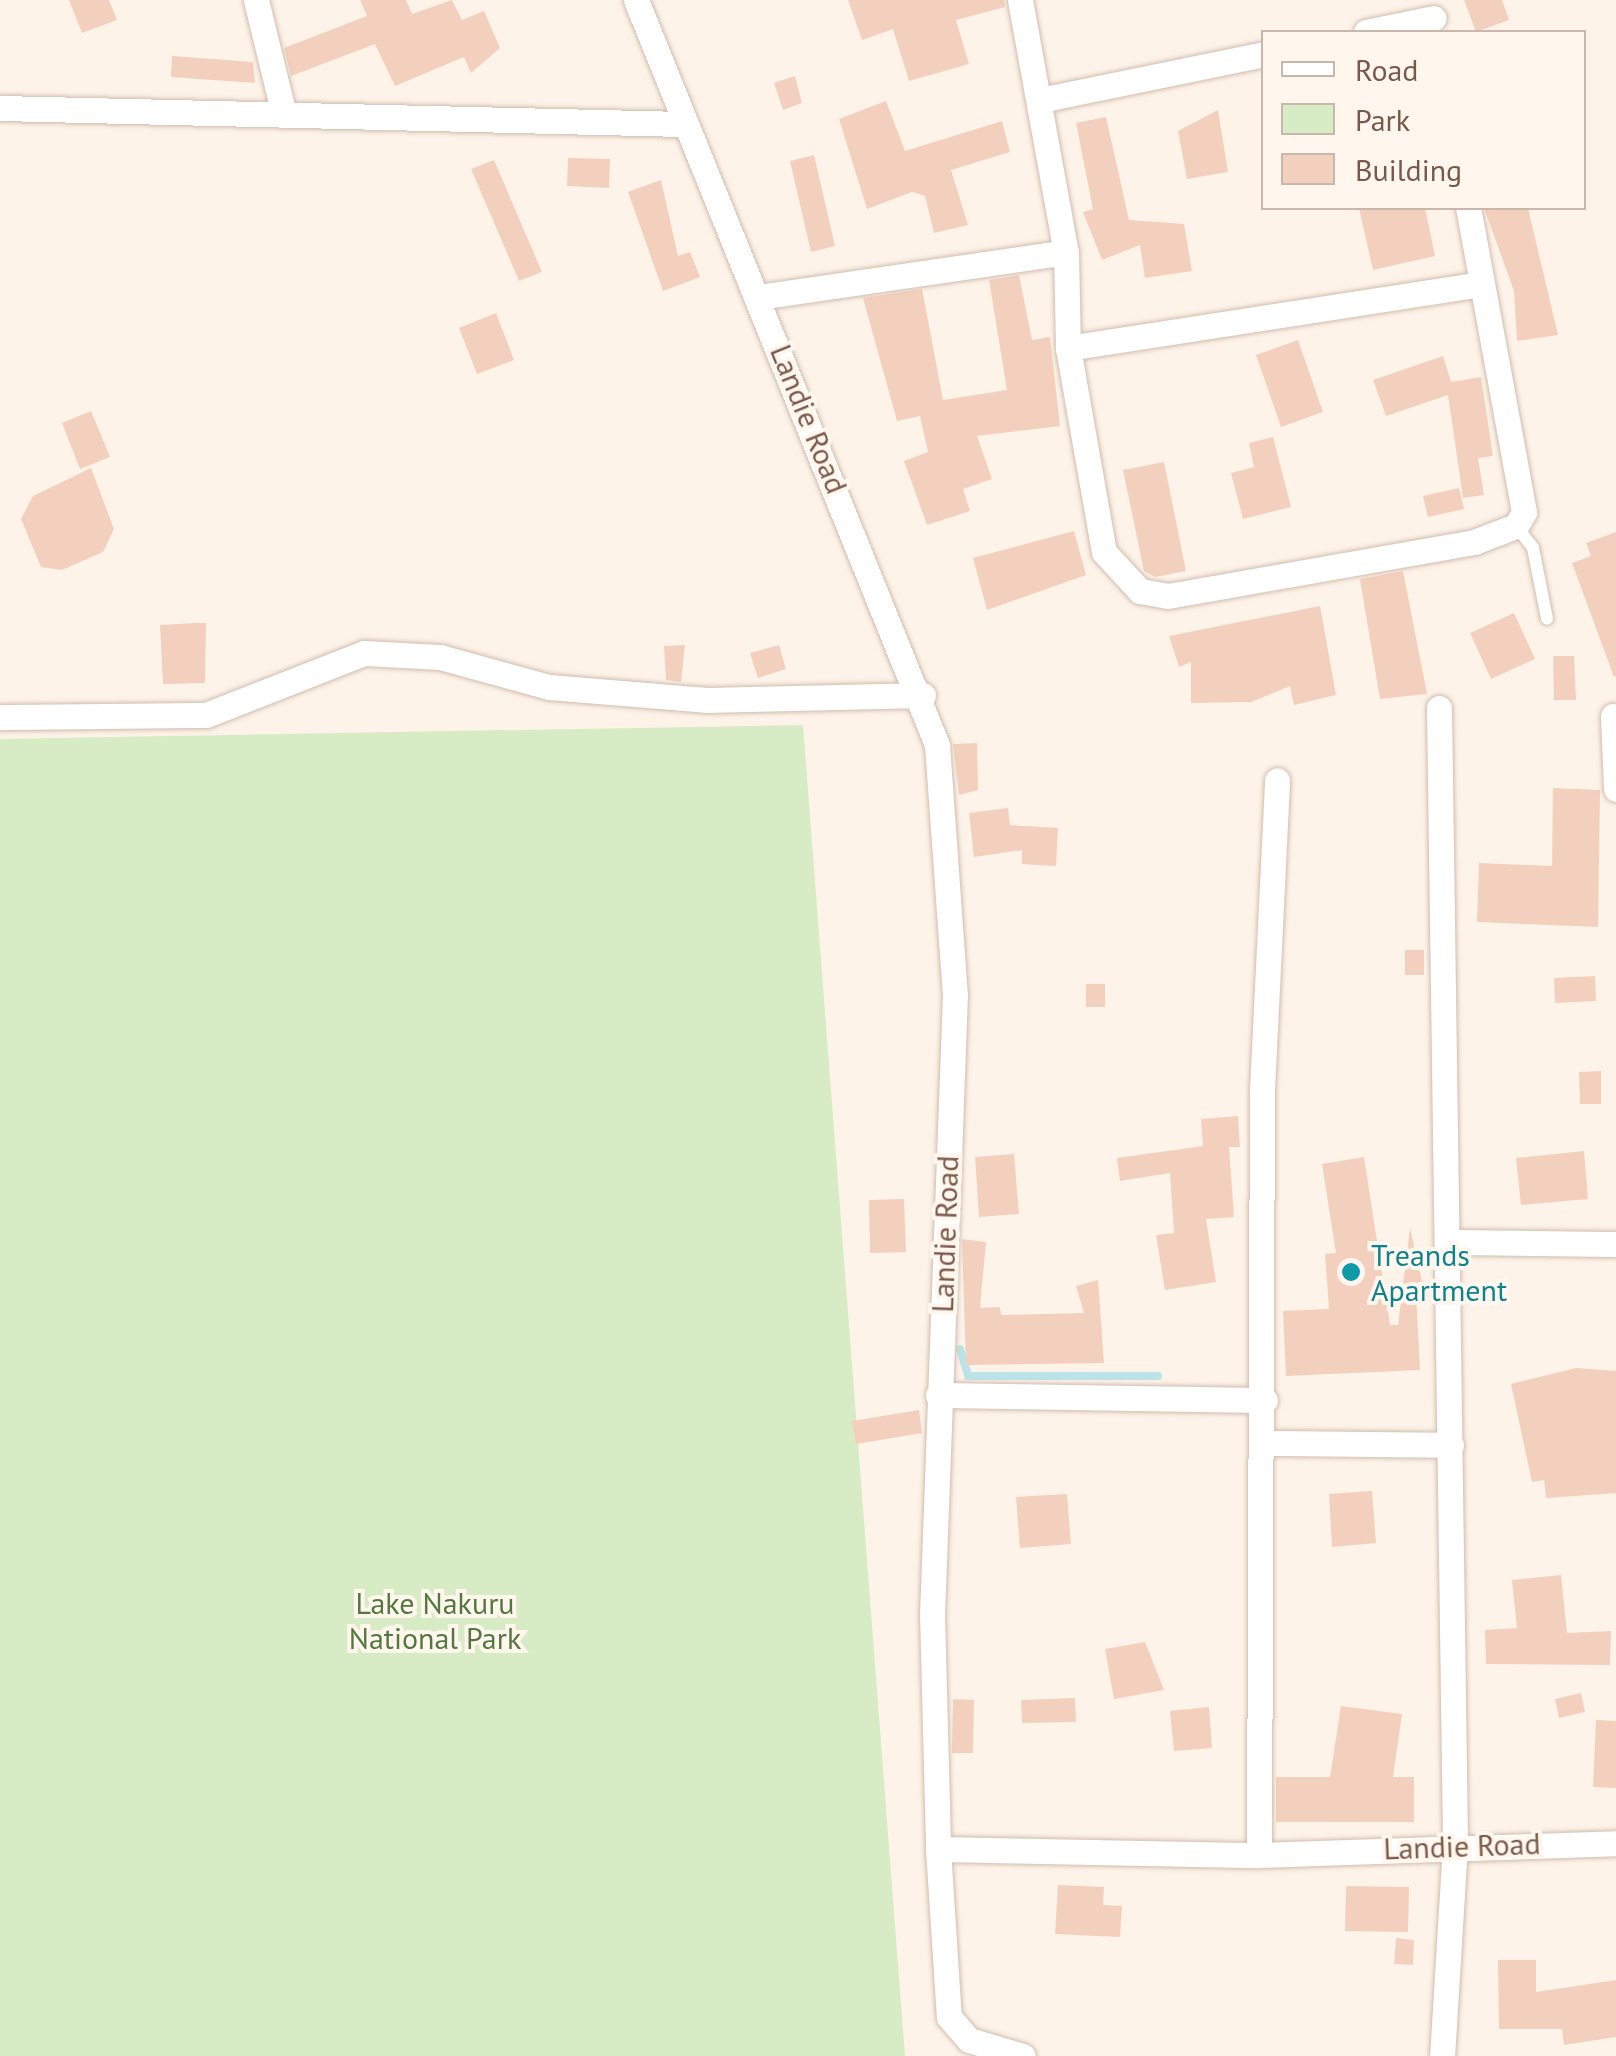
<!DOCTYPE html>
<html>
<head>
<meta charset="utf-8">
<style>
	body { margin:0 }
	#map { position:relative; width:1616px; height:2056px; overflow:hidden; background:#fdf3e8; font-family:"PT Sans",sans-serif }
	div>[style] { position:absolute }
	.green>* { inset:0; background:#d7ebc5 }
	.stream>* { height:8px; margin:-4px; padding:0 4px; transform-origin:4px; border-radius:4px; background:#bbe4e8 }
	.building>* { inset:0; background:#f3d0be }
	.roads { filter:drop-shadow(0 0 2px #d2bcaf) drop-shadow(0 0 2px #d2bcaf) }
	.service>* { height:12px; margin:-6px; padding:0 6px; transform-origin:6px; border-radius:6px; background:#fff }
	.minor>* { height:25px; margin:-12.5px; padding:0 12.5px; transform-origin:12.5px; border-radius:12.5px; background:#fff }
	.dots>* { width:28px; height:28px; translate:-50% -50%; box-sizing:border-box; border:5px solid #fff7ee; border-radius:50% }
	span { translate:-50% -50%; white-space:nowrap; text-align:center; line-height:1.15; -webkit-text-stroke:8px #fff7ee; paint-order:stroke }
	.street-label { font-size:30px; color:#78584a }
	.culture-label { font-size:30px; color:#0d838f }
	.left { translate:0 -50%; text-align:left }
	.park-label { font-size:30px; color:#53783f }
	.legend { position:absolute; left:1261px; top:30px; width:325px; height:180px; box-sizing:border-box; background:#fff7ee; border:2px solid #c9b7ac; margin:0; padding:12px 18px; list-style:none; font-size:30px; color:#78584a }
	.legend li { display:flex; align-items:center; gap:20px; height:50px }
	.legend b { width:50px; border:2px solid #c9b7ac }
</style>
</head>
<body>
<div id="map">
	<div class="green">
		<i style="clip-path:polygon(803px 725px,905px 2056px,0 2056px,0 739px)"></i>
	</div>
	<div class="stream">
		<i style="left:960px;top:1349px;width:28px;rotate:73deg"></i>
		<i style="left:968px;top:1376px;width:190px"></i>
	</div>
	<div class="building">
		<i style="clip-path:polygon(69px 0,109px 0,117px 20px,82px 33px)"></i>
		<i style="clip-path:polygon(360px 0,406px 0,412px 14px,452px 0,462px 20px,484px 11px,500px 48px,471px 73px,464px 57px,395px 86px,375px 44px,291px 76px,284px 48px,367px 16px)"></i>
		<i style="clip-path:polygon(848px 0,1004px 0,1005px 7px,956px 20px,969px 64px,909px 81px,893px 29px,862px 40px)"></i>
		<i style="clip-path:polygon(1464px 0,1502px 0,1509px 20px,1476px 32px)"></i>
		<i style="clip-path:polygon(172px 56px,253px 62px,255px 83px,171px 77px)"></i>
		<i style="clip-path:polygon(795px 76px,802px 103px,783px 110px,774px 83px)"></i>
		<i style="clip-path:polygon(886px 101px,905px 151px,1002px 121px,1010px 152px,951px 170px,968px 225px,934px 233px,925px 196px,912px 192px,867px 209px,839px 119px)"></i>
		<i style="clip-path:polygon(1218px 110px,1228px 172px,1187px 179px,1178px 131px)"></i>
		<i style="clip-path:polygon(1106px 117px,1129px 220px,1184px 224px,1192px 271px,1145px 278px,1140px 245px,1102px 260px,1083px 212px,1093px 209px,1076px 123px)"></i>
		<i style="clip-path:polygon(814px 155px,835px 246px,811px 252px,790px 161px)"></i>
		<i style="clip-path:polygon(568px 158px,610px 159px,609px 188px,567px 186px)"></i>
		<i style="clip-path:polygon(494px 160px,542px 272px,519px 281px,471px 169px)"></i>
		<i style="clip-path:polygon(661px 180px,678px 256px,690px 252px,700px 277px,663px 291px,628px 192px)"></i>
		<i style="clip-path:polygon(1359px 208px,1425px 208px,1435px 256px,1373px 270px)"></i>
		<i style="clip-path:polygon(1484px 208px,1528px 208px,1558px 335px,1517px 341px,1514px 291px)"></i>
		<i style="clip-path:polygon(1019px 275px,1032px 340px,1050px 337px,1060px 426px,977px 436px,992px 479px,963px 489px,970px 511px,927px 525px,904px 461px,928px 452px,920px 416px,897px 421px,863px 298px,922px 289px,943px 400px,1007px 390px,989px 280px)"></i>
		<i style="clip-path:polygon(496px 313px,514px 360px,477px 374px,459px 328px)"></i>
		<i style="clip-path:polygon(1298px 340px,1323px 412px,1281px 427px,1256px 355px)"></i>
		<i style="clip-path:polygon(1443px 356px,1451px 382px,1481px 377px,1493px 456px,1478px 458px,1484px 495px,1463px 498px,1448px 395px,1386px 416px,1373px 380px)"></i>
		<i style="clip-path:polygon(91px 411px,110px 457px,80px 469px,62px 423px)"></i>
		<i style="clip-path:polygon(1273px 437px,1291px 507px,1243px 519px,1231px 473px,1254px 467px,1249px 443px)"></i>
		<i style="clip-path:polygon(1164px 462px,1186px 571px,1155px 577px,1144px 571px,1123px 470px)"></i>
		<i style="clip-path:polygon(91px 468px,114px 529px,103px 552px,62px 570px,41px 567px,21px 519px,33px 496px)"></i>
		<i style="clip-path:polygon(1459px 488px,1464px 509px,1428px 517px,1423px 496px)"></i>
		<i style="clip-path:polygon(1074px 531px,1086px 575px,987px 610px,973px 558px)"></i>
		<i style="clip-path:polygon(1616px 532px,1616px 676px,1614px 677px,1572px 563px,1591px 556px,1586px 543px)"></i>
		<i style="clip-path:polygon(1403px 571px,1427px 694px,1380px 699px,1360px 579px)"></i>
		<i style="clip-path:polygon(1320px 606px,1336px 695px,1294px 705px,1290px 686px,1251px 702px,1191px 703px,1191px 662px,1179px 667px,1169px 636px)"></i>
		<i style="clip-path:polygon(1514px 613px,1535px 659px,1491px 679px,1470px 633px)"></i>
		<i style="clip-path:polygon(195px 623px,206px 623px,205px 683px,163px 684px,160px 625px)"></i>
		<i style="clip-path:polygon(685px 645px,681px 682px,666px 680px,664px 646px)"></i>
		<i style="clip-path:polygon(779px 645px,786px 669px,758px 678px,750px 653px)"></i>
		<i style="clip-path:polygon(1553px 656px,1574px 656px,1576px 700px,1554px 700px)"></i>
		<i style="clip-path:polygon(977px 743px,978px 790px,959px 795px,953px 744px)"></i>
		<i style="clip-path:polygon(1553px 788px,1600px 790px,1598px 927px,1477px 922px,1479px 863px,1552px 866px)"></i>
		<i style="clip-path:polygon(1008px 808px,1010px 825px,1058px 828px,1056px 866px,1022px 864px,1022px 850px,974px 857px,969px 813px)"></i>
		<i style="clip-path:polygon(1405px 950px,1424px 950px,1424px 975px,1405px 975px)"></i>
		<i style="clip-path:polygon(1595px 976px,1596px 1001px,1555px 1003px,1554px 978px)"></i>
		<i style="clip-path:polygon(1086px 984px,1105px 984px,1105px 1007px,1086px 1007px)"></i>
		<i style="clip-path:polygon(1601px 1071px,1601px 1104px,1580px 1104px,1579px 1072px)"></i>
		<i style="clip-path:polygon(1238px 1116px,1240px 1147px,1229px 1147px,1234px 1217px,1206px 1219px,1216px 1282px,1165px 1290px,1156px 1235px,1174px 1233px,1170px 1173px,1120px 1181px,1117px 1158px,1203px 1146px,1201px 1119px)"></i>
		<i style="clip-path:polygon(1584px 1151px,1588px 1199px,1521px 1205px,1516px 1158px)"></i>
		<i style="clip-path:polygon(1014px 1154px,1019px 1214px,979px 1217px,975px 1157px)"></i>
		<i style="clip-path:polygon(1364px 1157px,1390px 1325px,1398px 1325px,1410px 1228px,1424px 1291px,1416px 1292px,1420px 1370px,1286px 1376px,1283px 1311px,1329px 1309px,1325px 1254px,1336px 1253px,1322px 1164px)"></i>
		<i style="clip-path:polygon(904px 1199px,906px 1252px,870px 1253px,869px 1200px)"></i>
		<i style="clip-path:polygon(962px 1239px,986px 1242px,980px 1308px,1000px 1307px,1001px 1315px,1084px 1313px,1076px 1286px,1098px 1280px,1104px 1363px,966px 1365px)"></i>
		<i style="clip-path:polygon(1576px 1368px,1616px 1371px,1616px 1493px,1546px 1498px,1544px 1480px,1532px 1482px,1511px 1384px)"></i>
		<i style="clip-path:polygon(919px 1410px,922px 1433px,856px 1444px,852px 1421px)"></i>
		<i style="clip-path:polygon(1372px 1491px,1376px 1543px,1332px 1547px,1329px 1494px)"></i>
		<i style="clip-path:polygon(1067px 1494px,1071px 1544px,1020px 1548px,1016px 1497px)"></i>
		<i style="clip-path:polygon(1561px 1575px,1567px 1633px,1611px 1631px,1610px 1665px,1486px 1664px,1485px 1630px,1517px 1628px,1512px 1580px)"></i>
		<i style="clip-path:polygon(1145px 1642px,1164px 1690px,1114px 1699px,1105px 1649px)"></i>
		<i style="clip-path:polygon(1581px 1693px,1585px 1712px,1559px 1718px,1555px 1699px)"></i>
		<i style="clip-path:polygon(1075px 1698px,1076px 1722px,1022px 1723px,1021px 1700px)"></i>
		<i style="clip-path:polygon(953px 1699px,974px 1700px,973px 1753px,952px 1753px)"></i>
		<i style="clip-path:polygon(1341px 1706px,1402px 1714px,1393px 1777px,1414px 1777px,1414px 1822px,1276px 1822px,1276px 1777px,1330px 1777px)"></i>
		<i style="clip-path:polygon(1209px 1707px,1212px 1748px,1174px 1751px,1170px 1711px)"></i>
		<i style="clip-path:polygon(1596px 1720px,1616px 1721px,1616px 1788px,1593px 1787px)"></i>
		<i style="clip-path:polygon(1058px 1885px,1104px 1887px,1103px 1905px,1122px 1906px,1120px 1937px,1055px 1934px)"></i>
		<i style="clip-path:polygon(1346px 1886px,1409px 1887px,1408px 1932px,1345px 1931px)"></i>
		<i style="clip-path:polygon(1396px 1938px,1414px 1940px,1413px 1965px,1394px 1964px)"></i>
		<i style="clip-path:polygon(1498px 1960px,1536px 1960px,1536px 1992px,1616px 1980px,1616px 2037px,1564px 2045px,1562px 2029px,1499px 2029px)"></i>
	</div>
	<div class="roads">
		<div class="service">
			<i style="left:1516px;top:526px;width:28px;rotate:52deg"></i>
			<i style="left:1533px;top:548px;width:72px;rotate:78.8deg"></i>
		</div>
		<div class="minor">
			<i style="left:256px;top:0;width:118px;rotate:76.3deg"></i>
			<i style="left:636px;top:0;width:804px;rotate:68deg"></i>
			<i style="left:937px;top:745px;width:250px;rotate:85.9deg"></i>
			<i style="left:955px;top:994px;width:620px;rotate:92.12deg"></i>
			<i style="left:932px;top:1614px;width:235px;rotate:88.5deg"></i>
			<i style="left:938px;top:1849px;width:321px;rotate:1.1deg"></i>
			<i style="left:1259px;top:1855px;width:357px;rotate:-1.9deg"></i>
			<i style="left:1020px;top:0;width:256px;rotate:79.7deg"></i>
			<i style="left:1066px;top:252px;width:96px;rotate:88.8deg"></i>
			<i style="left:1068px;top:348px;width:207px;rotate:80deg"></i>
			<i style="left:1104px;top:552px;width:53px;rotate:47.3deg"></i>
			<i style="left:1140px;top:591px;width:28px;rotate:10deg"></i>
			<i style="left:1168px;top:596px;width:311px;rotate:-10deg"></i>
			<i style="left:1474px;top:542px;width:45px;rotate:-20.9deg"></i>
			<i style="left:1516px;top:526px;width:16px;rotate:-60deg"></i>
			<i style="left:1524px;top:512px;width:309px;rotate:-100.4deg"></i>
			<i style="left:1366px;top:32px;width:69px;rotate:-11.6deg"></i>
			<i style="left:1040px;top:100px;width:229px;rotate:-11.6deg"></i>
			<i style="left:0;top:108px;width:685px;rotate:1.34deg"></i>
			<i style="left:758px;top:297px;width:311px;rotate:-8.3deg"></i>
			<i style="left:1068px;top:348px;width:418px;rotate:-8.8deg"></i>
			<i style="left:1439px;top:708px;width:1137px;rotate:89.19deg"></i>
			<i style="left:1455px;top:1845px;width:211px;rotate:93.5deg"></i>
			<i style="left:1613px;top:716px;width:73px;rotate:87.6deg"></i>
			<i style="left:0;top:717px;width:206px;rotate:-0.6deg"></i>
			<i style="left:206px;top:715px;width:170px;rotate:-21.4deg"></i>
			<i style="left:364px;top:653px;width:76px;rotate:3deg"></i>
			<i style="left:440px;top:657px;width:113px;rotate:15.4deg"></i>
			<i style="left:549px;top:687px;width:159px;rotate:4.7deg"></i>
			<i style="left:707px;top:700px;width:216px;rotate:-1.3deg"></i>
			<i style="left:1453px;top:1242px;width:163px;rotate:0.7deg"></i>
			<i style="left:938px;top:1395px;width:327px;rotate:0.9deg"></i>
			<i style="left:1268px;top:1443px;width:183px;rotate:0.6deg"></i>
			<i style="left:938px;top:1849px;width:168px;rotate:86.3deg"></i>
			<i style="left:949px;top:2017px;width:30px;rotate:49deg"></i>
			<i style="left:969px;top:2040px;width:56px;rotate:16.5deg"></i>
			<i style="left:1259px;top:1855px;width:765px;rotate:-89.78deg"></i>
			<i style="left:1262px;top:1090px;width:310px;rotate:-87.2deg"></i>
		</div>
	</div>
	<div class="dots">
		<i style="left:1351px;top:1272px;background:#0f9aa8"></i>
	</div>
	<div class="street-label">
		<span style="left:809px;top:419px;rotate:68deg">Landie Road</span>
		<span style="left:945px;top:1234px;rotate:-88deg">Landie Road</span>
		<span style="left:1462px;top:1846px;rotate:-2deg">Landie Road</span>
	</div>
	<div class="culture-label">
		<span class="left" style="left:1371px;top:1272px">Treands<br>Apartment</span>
	</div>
	<div class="park-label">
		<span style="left:435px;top:1620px">Lake Nakuru<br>National Park</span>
	</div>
	<ul class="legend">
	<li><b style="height:12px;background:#fff"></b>Road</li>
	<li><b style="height:28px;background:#d7ebc5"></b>Park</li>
	<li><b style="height:28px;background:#f3d0be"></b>Building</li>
	</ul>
</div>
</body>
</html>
